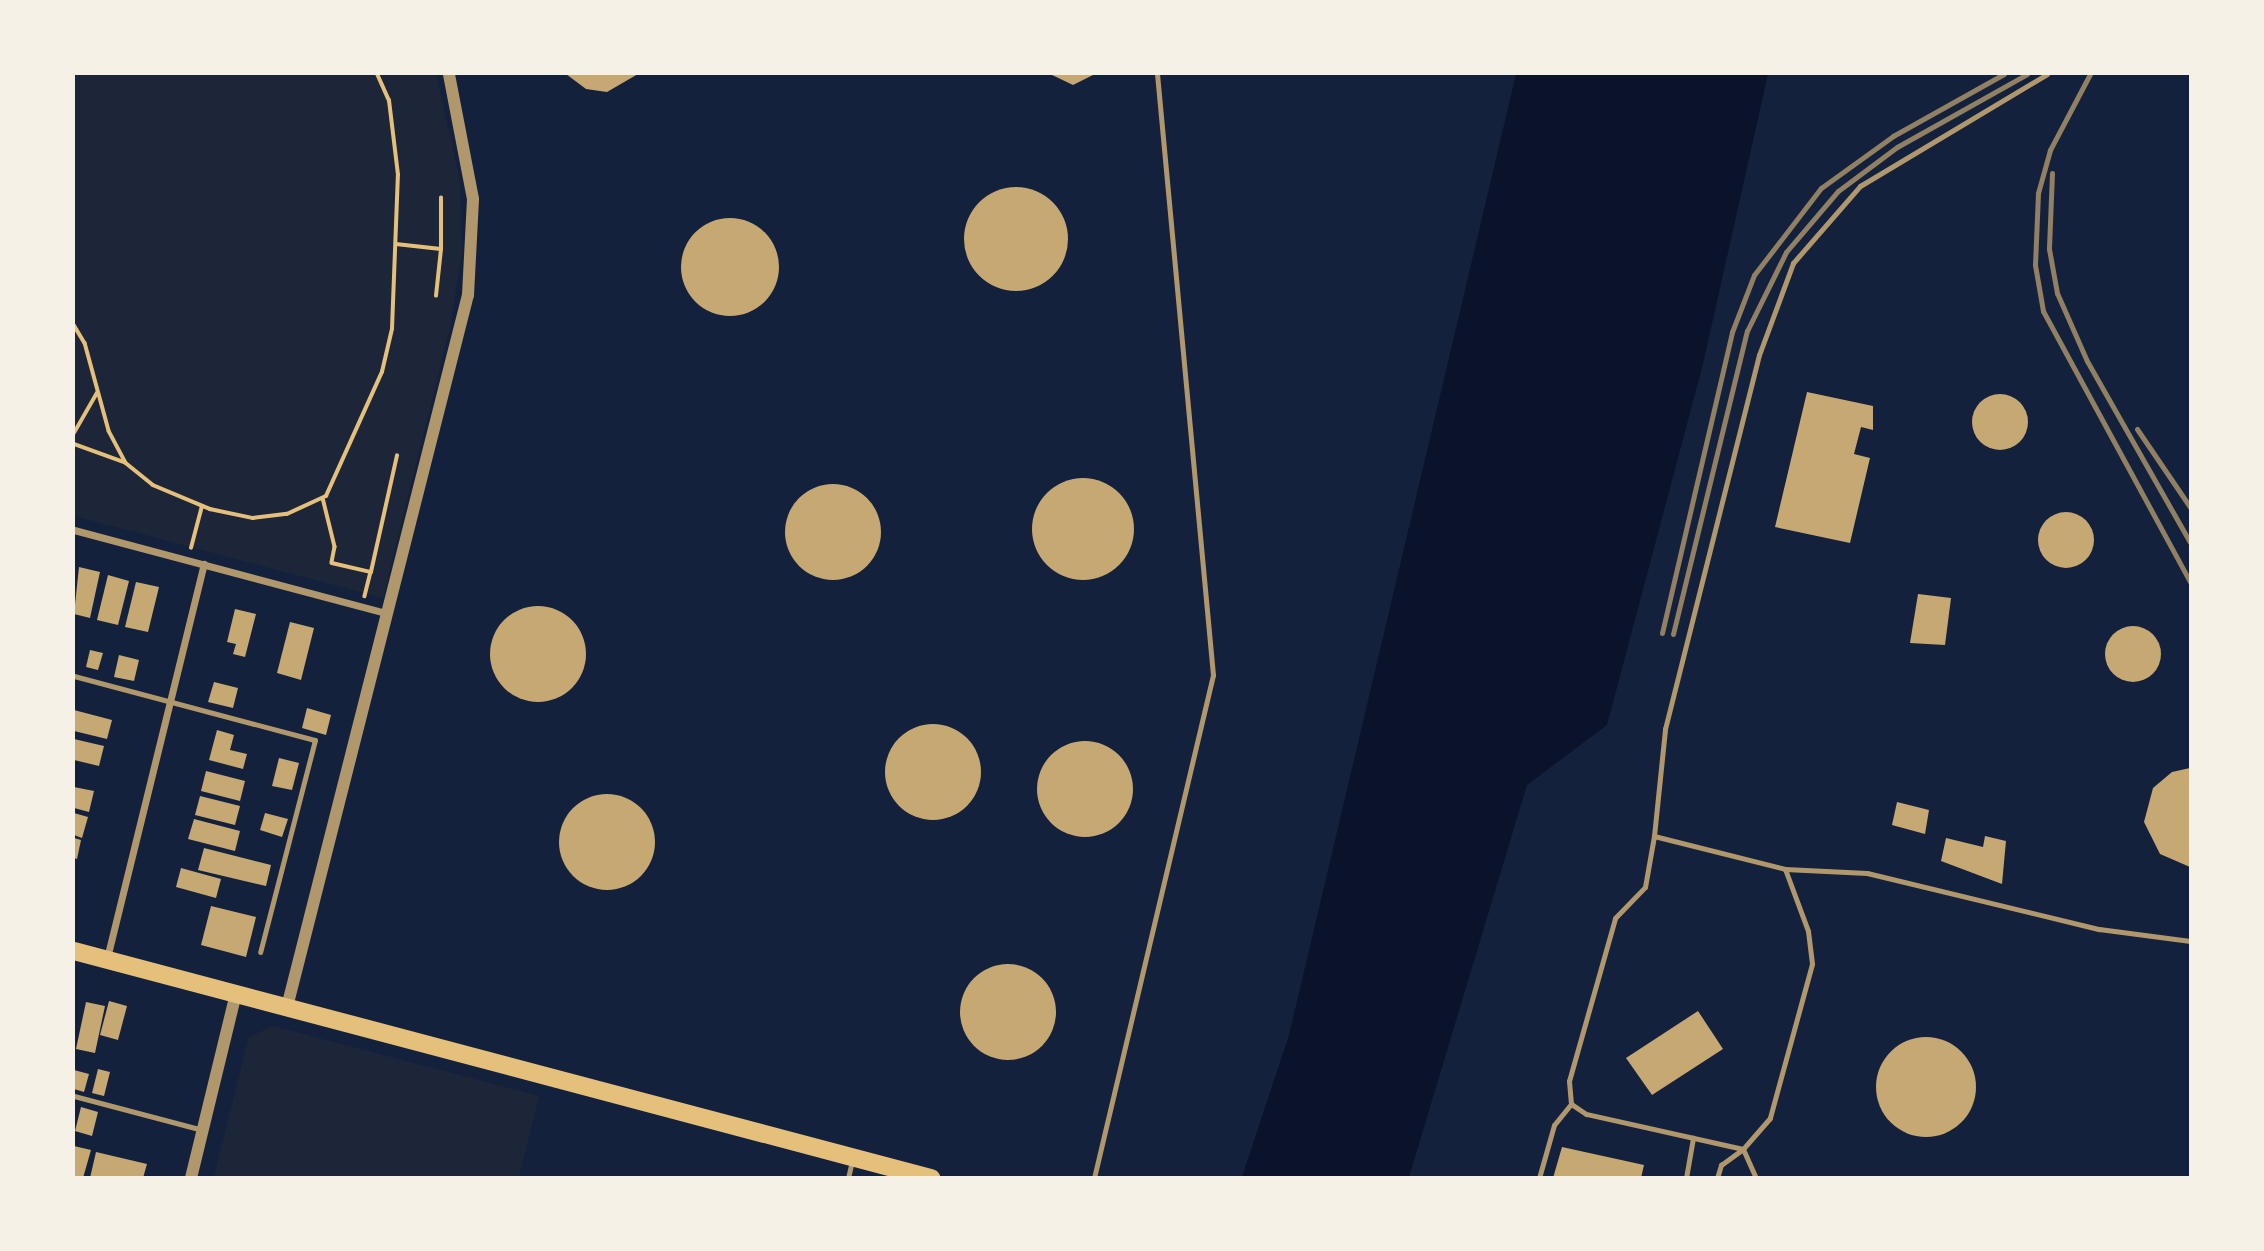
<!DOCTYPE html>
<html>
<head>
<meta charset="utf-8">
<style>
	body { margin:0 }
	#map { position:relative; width:2264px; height:1251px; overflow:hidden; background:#14213d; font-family:"Exo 2",sans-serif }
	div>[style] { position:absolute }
	.green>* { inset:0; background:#1d2539 }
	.water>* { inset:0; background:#0b132b }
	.building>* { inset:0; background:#c6a872 }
	.round { border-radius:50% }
	.path>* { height:3.5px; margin:-1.75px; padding:0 1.75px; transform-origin:1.75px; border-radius:1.75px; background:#e5c07b }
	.service>* { height:5px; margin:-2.5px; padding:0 2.5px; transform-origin:2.5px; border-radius:2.5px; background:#b1986c }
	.minor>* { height:7px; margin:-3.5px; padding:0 3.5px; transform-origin:3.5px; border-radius:3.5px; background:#b1986c }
	.tertiary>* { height:12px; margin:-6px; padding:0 6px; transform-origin:6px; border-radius:6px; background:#b1986c }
	.primary>* { height:18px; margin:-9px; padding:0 9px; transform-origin:9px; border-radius:9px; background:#e5c07b }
	.rail>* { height:5px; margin:-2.5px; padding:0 2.5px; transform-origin:2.5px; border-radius:2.5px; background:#918062 }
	span { translate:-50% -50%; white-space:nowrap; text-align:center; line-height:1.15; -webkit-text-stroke:5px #f6f1e7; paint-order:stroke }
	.frame { position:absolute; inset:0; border:75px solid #f6f1e7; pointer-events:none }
</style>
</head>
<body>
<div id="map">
	<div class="green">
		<i style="clip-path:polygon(74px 74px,436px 74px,460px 181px,462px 252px,450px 327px,383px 598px,74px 516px)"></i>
		<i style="clip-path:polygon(273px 1026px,539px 1096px,519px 1177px,214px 1177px,249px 1037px)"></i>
	</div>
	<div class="water">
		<i style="clip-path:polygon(1516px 74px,1768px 74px,1703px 364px,1607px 725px,1527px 785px,1409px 1177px,1242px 1177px,1289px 1035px)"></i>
	</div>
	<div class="building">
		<i style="clip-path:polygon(566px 74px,638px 74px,607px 92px,586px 89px)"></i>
		<i style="clip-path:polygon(1050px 74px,1095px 74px,1073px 85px)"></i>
		<i class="round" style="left:964px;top:187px;width:104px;height:104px"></i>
		<i class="round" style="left:681px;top:218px;width:98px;height:98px"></i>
		<i style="clip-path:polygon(1807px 392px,1873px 406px,1873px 430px,1861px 427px,1854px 454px,1870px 458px,1850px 543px,1775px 527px)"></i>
		<i class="round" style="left:1972px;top:394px;width:56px;height:56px"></i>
		<i class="round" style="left:1032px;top:478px;width:102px;height:102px"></i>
		<i class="round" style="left:785px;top:484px;width:96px;height:96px"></i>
		<i class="round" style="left:2038px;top:512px;width:56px;height:56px"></i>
		<i style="clip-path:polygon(79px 567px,100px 572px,90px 618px,74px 614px)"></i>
		<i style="clip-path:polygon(108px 575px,129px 581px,118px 625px,97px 620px)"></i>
		<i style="clip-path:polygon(136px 582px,159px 587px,148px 632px,125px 627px)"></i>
		<i style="clip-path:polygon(1918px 594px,1951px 598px,1945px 645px,1910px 643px)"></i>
		<i class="round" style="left:490px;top:606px;width:96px;height:96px"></i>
		<i style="clip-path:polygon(235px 609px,256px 614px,245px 657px,233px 654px,236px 644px,227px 642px)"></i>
		<i style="clip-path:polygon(290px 622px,314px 628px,301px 680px,277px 673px)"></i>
		<i class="round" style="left:2105px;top:626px;width:56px;height:56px"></i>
		<i style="clip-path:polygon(90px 650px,103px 653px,98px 670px,86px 667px)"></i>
		<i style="clip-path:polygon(119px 655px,139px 660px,134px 681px,114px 677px)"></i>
		<i style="clip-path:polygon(214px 682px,238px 688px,233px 708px,208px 702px)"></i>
		<i style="clip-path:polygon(307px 708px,331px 715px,326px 735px,302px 728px)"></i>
		<i style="clip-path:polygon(74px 710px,112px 720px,107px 739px,74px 731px)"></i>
		<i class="round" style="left:885px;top:724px;width:96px;height:96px"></i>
		<i style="clip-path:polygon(217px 730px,234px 735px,230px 750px,247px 754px,243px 769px,209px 760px)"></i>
		<i style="clip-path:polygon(74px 739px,104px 746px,99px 766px,74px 760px)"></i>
		<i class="round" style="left:1037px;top:741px;width:96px;height:96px"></i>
		<i style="clip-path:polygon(279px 758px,299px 763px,292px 790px,272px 786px)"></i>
		<i style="clip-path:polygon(2190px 768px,2190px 867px,2160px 854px,2144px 822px,2153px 788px,2172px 772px)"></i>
		<i style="clip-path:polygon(206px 771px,245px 781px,240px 801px,201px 791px)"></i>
		<i style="clip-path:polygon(74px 787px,94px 791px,89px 812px,74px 808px)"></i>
		<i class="round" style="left:559px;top:794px;width:96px;height:96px"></i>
		<i style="clip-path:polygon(200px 796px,240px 806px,235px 825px,195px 815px)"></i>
		<i style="clip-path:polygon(1897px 802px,1929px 810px,1925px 834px,1892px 825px)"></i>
		<i style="clip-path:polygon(74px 813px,88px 817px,82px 838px,74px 835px)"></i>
		<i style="clip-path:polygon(265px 813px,288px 819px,282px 837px,260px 830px)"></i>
		<i style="clip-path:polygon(194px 819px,240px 831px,235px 851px,188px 839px)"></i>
		<i style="clip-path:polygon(1985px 836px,2006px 841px,2002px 884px,1941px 861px,1946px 838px,1983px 847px)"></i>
		<i style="clip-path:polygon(74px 838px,81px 840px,77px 859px,74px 858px)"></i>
		<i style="clip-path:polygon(204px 848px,271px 865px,266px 886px,198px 870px)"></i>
		<i style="clip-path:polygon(181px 868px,221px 879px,216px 898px,176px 887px)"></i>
		<i style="clip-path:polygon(211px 906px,256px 917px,246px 957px,201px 945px)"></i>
		<i class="round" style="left:960px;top:964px;width:96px;height:96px"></i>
		<i style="clip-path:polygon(109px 1001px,127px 1006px,118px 1040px,100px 1035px)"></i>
		<i style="clip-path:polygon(86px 1002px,105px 1006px,95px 1053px,76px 1049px)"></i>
		<i style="clip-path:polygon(1698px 1011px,1723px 1049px,1652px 1095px,1626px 1058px)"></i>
		<i class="round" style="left:1876px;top:1037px;width:100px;height:100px"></i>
		<i style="clip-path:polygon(98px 1069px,110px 1072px,104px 1096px,92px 1093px)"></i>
		<i style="clip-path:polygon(74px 1070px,89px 1074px,84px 1092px,74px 1089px)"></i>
		<i style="clip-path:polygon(81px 1107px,98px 1112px,92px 1136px,75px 1131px)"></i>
		<i style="clip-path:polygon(74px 1146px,91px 1150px,83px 1178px,74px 1178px)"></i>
		<i style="clip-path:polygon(1562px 1147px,1644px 1165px,1641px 1178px,1553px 1178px)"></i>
		<i style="clip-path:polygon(96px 1152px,147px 1164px,143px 1178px,90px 1178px)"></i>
	</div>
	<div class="path">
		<i style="left:396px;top:244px;width:45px;rotate:6.3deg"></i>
		<i style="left:441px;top:249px;width:51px;rotate:-90deg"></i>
		<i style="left:436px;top:296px;width:47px;rotate:-83.9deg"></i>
		<i style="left:74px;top:325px;width:21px;rotate:59deg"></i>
		<i style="left:85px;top:343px;width:91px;rotate:74.7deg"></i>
		<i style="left:109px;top:431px;width:36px;rotate:62deg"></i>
		<i style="left:126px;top:463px;width:35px;rotate:39deg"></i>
		<i style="left:153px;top:485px;width:62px;rotate:22.8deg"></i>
		<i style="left:210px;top:509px;width:44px;rotate:11.8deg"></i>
		<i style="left:253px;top:518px;width:34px;rotate:-7deg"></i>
		<i style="left:287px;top:514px;width:43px;rotate:-24.8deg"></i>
		<i style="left:326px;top:496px;width:136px;rotate:-65.7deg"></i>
		<i style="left:382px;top:372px;width:44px;rotate:-76.9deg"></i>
		<i style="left:392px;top:329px;width:154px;rotate:-87.8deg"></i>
		<i style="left:398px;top:175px;width:75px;rotate:-96.9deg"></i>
		<i style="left:389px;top:101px;width:30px;rotate:-114deg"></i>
		<i style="left:74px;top:433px;width:46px;rotate:-60.1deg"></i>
		<i style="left:74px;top:444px;width:53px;rotate:19.8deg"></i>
		<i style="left:323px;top:498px;width:50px;rotate:76.2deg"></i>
		<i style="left:335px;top:547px;width:16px;rotate:101deg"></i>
		<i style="left:332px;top:563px;width:40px;rotate:13deg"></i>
		<i style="left:371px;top:572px;width:25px;rotate:104deg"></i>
		<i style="left:191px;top:548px;width:43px;rotate:-75.3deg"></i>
		<i style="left:371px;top:572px;width:119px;rotate:-77.4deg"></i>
	</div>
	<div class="service">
		<i style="left:74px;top:676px;width:249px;rotate:14.9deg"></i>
		<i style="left:315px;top:740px;width:219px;rotate:104.5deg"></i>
		<i style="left:1654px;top:836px;width:108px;rotate:-84.1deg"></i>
		<i style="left:1665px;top:729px;width:386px;rotate:-75.9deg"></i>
		<i style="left:1759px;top:355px;width:98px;rotate:-69.7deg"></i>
		<i style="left:1793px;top:263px;width:102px;rotate:-49deg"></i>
		<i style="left:1860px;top:186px;width:218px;rotate:-30.9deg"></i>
		<i style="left:1654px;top:836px;width:135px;rotate:14.1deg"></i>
		<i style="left:1785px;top:869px;width:66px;rotate:69.6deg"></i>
		<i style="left:1808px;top:931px;width:33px;rotate:83deg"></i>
		<i style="left:1812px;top:964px;width:160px;rotate:105.3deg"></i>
		<i style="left:1770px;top:1118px;width:41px;rotate:131.1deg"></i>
		<i style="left:1743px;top:1149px;width:161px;rotate:-167.4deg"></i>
		<i style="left:1586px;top:1114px;width:18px;rotate:-146deg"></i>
		<i style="left:1571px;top:1104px;width:23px;rotate:-95deg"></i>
		<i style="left:1569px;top:1081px;width:169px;rotate:-74.2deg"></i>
		<i style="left:1615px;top:918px;width:43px;rotate:-45.9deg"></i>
		<i style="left:1645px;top:887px;width:52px;rotate:-80deg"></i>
		<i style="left:1785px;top:869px;width:82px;rotate:2.8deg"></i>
		<i style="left:1867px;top:873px;width:239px;rotate:13.6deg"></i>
		<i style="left:2099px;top:929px;width:92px;rotate:7.5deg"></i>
		<i style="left:74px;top:1096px;width:133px;rotate:14.8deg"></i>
		<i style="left:848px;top:1178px;width:18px;rotate:-77deg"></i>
		<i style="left:1094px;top:1178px;width:517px;rotate:-76.69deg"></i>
		<i style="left:1213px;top:675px;width:604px;rotate:-95.32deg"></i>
		<i style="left:1539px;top:1178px;width:55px;rotate:-74.2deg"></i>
		<i style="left:1554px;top:1125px;width:27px;rotate:-51deg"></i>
		<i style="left:1686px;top:1178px;width:41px;rotate:-80.1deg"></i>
		<i style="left:1717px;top:1178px;width:14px;rotate:-73deg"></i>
		<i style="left:1721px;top:1165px;width:27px;rotate:-36deg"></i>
		<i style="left:1743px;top:1149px;width:32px;rotate:66deg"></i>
	</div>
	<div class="minor">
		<i style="left:74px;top:530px;width:324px;rotate:14.9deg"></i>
		<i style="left:107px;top:958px;width:406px;rotate:-76.2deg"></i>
	</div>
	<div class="tertiary">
		<i style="left:287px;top:1007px;width:735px;rotate:-75.74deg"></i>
		<i style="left:468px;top:295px;width:96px;rotate:-87deg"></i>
		<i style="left:473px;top:199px;width:127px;rotate:-100.9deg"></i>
		<i style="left:191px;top:1178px;width:189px;rotate:-76.3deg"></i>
	</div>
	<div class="primary">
		<i style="left:74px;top:951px;width:887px;rotate:14.84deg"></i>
	</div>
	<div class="rail">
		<i style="left:2090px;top:74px;width:86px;rotate:117.8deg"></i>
		<i style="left:2050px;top:150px;width:45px;rotate:105.6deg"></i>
		<i style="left:2038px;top:193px;width:72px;rotate:92.4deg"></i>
		<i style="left:2035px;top:265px;width:47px;rotate:80.1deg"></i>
		<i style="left:2043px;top:311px;width:308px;rotate:61.5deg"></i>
		<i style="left:2052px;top:173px;width:76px;rotate:92.3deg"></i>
		<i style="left:2049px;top:249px;width:45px;rotate:79.7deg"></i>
		<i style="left:2057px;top:293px;width:74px;rotate:66.2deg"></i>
		<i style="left:2087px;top:361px;width:208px;rotate:60.4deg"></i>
		<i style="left:2137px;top:429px;width:94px;rotate:55.8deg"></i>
		<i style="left:1662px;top:633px;width:309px;rotate:-76.9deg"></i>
		<i style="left:1732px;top:332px;width:61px;rotate:-68.9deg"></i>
		<i style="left:1754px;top:275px;width:110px;rotate:-52.4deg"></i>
		<i style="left:1821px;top:188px;width:89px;rotate:-35.8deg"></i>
		<i style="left:1893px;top:136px;width:127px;rotate:-29.2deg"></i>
		<i style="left:1673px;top:634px;width:312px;rotate:-76.3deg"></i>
		<i style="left:1747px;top:331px;width:88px;rotate:-63.7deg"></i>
		<i style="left:1786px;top:252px;width:80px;rotate:-49.6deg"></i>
		<i style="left:1838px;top:191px;width:74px;rotate:-36.7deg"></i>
		<i style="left:1897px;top:147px;width:149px;rotate:-29.3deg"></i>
	</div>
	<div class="frame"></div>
</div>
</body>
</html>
